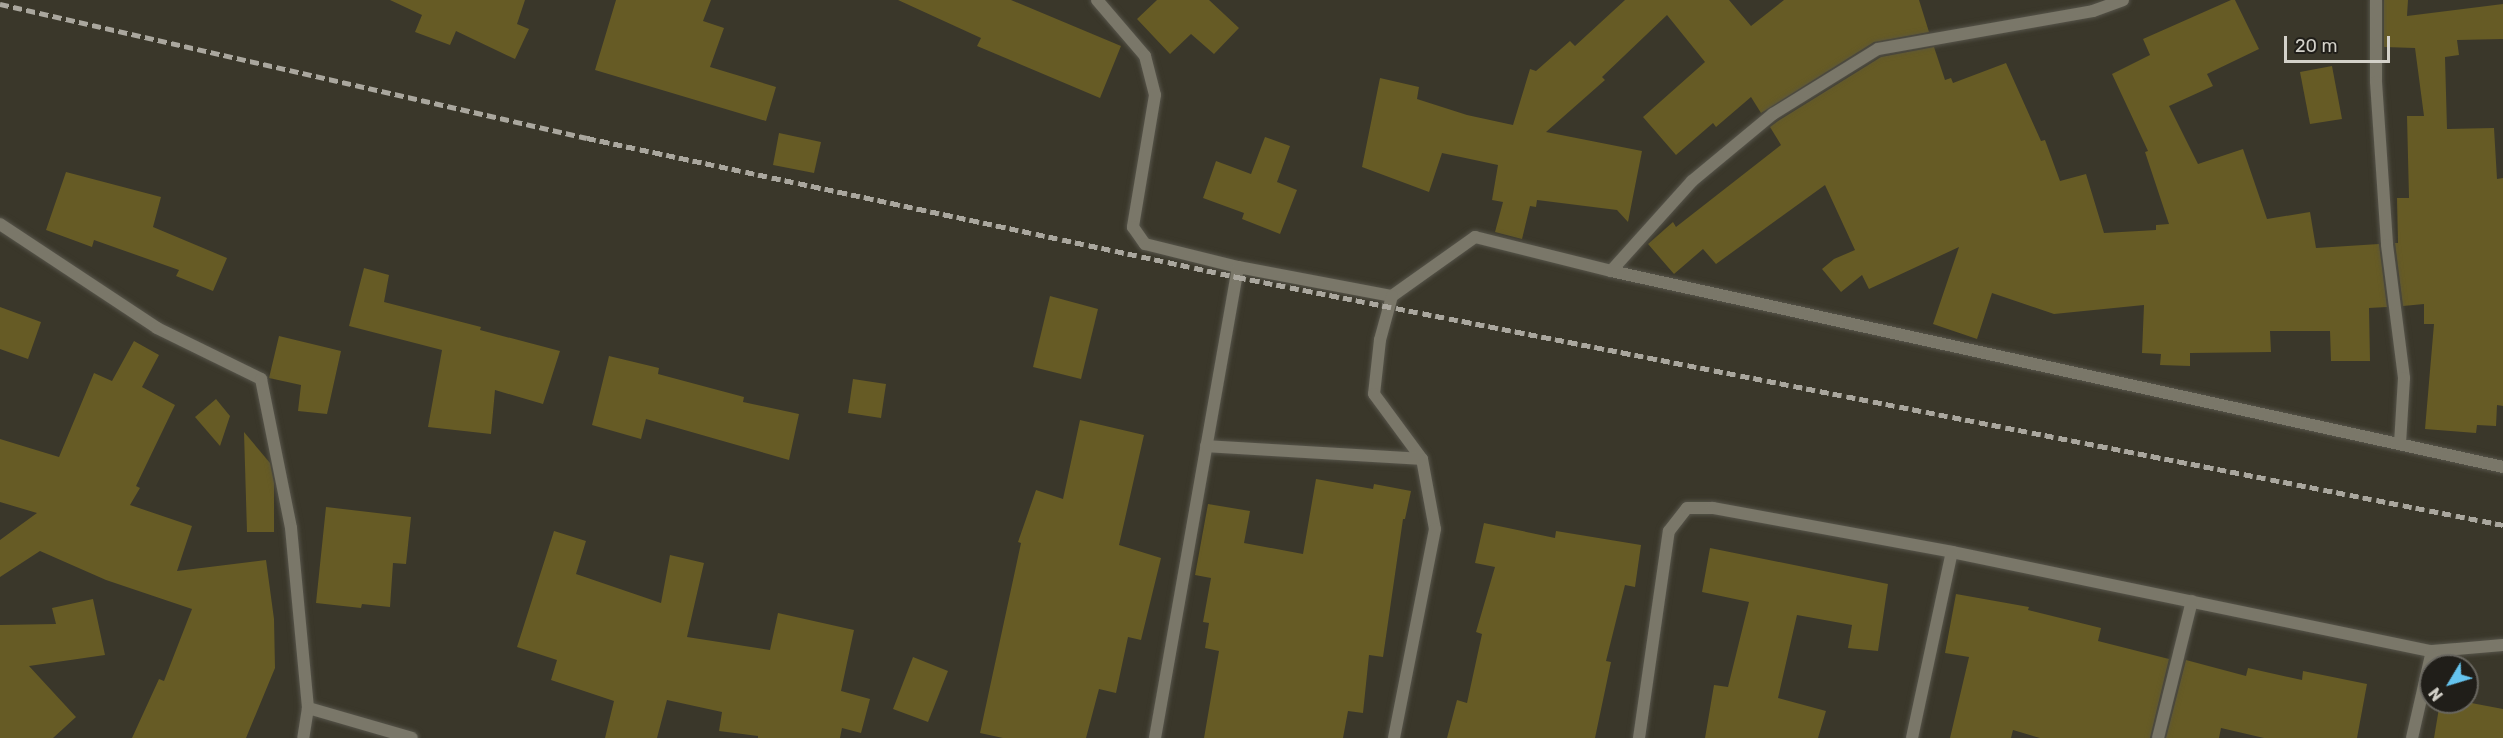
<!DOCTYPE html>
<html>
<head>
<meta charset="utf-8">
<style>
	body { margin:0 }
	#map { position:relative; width:2503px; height:738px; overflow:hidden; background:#3a372a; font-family:Rubik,sans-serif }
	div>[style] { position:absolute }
	.building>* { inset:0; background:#665b25 }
	.roads { filter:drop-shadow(0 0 2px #56544a) drop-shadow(0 0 2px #56544a) }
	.minor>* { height:12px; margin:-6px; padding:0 6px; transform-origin:6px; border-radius:6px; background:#7a7769 }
	.rail>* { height:4.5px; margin-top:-2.25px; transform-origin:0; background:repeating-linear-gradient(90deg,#aaa79e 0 9px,transparent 0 13.5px) }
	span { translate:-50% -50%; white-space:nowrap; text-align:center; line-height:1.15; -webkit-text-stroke:4.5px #201e19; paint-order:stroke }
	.north { position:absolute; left:2419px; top:654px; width:60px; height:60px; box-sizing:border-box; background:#201e19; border:2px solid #68665f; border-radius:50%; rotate:232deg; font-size:16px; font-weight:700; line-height:24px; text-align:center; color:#d3d1c9 }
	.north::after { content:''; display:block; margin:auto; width:21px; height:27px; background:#65c4ef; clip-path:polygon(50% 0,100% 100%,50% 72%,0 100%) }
	.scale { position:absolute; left:2284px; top:36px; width:106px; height:27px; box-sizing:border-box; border:3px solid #d3d1c9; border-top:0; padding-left:8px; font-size:18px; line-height:21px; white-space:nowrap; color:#d3d1c9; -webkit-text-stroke:4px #201e19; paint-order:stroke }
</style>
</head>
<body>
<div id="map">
	<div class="building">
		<i style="clip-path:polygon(390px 0,525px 0,517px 24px,529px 29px,515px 59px,456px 31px,450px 45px,415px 32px,422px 15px)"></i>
		<i style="clip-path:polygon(616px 0,711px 0,703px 21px,724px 28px,710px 67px,776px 87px,766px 121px,595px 70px)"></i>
		<i style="clip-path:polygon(898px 0,1011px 0,1121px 46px,1100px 98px,977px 46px,981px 38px)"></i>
		<i style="clip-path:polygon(1157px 0,1209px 0,1239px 28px,1214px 54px,1191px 34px,1170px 54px,1137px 19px)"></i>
		<i style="clip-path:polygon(1625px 0,1729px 0,1751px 26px,1784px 0,1919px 0,1929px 32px,1874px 42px,1761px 113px,1751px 97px,1716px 127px,1713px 123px,1676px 155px,1643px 117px,1705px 62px,1667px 15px,1602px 77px,1605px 80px,1546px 132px,1642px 151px,1628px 222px,1617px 210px,1537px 200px,1536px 207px,1530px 206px,1522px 239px,1495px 232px,1503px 202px,1492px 200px,1498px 165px,1442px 153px,1429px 192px,1362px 167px,1380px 78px,1419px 87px,1417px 99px,1467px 115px,1513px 125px,1530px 69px,1536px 71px,1570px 41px,1575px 46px)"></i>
		<i style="clip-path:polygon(2231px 0,2235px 0,2259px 49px,2207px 74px,2213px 86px,2169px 106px,2198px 164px,2243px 149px,2267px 219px,2310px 212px,2316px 248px,2379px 244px,2387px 307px,2369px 308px,2370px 361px,2331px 361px,2330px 331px,2270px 331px,2271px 352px,2190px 353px,2190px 366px,2160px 365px,2161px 354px,2142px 353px,2144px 305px,2054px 314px,1992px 293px,1977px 339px,1933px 324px,1959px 247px,1869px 289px,1862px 275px,1841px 292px,1822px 269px,1834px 259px,1855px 250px,1825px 185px,1716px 264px,1703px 249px,1674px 274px,1648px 244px,1673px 222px,1676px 227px,1781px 145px,1770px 127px,1778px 121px,1881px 57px,1934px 47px,1945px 80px,1951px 78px,1953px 83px,2006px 63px,2041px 141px,2045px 140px,2060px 181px,2086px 174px,2104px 233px,2156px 230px,2156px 225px,2169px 224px,2145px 152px,2148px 151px,2112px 74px,2150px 55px,2143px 39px)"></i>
		<i style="clip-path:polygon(2384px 0,2408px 0,2407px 16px,2503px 4px,2503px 39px,2457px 40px,2459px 55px,2445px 57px,2447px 129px,2494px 128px,2497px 179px,2503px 178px,2503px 406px,2497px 405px,2496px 426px,2477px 425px,2476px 433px,2425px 429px,2434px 324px,2424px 324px,2424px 304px,2403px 306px,2395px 243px,2398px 243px,2397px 198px,2409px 198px,2407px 116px,2424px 116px,2415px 48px,2384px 47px)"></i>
		<i style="clip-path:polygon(2332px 66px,2342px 119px,2310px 124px,2300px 72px)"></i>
		<i style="clip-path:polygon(779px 133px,821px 142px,814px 173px,773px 165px)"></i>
		<i style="clip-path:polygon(1265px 137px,1290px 146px,1277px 182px,1297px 190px,1280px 234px,1242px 219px,1244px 213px,1203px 198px,1216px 161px,1251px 174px)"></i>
		<i style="clip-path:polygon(66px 172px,161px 197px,153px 227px,227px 258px,213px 291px,176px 276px,179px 270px,94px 240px,92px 247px,46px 230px)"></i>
		<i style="clip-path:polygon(364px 268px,389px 275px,384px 302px,481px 327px,480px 330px,560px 351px,543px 404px,495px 390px,491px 434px,428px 427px,442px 350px,349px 326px)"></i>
		<i style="clip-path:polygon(1050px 296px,1098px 309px,1081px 379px,1033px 367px)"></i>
		<i style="clip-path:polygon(0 307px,41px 322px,28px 359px,0 349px)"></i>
		<i style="clip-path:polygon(279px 336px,341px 351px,327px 414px,298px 411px,301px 385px,269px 378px)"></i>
		<i style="clip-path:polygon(134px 341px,159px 355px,142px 387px,175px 405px,136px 486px,140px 488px,130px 505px,192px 526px,177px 571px,266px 560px,274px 619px,275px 668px,246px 738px,132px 738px,159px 679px,164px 681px,192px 609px,106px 580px,40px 551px,0 577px,0 540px,37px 513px,0 502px,0 439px,59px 457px,94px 373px,112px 381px)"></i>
		<i style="clip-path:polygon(609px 356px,659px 368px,658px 374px,744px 397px,743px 402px,799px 414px,789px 460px,646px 419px,641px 439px,592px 425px)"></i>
		<i style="clip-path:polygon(853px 379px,886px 384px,881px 418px,848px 413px)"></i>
		<i style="clip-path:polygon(216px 399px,230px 416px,220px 446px,195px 417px)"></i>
		<i style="clip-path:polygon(1080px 420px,1144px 435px,1119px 545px,1161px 558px,1141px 640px,1128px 637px,1116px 693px,1099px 689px,1086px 738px,1003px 738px,980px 733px,1021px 543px,1018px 542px,1036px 490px,1063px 499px)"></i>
		<i style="clip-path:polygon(244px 432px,270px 463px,274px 483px,274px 532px,247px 532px)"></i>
		<i style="clip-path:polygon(1316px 479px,1373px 489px,1374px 484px,1411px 491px,1405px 519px,1403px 519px,1383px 657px,1369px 655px,1363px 713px,1348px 711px,1343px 738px,1204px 738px,1219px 651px,1205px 648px,1209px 623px,1203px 622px,1211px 578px,1195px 575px,1208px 504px,1250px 511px,1244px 543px,1303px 554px)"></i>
		<i style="clip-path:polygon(326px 507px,411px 517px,406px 564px,393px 563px,390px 607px,362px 604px,361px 608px,316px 603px)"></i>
		<i style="clip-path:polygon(1484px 523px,1555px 538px,1556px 531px,1641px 545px,1635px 587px,1625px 585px,1606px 661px,1611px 662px,1595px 738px,1447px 738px,1457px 700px,1467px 703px,1482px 634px,1476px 632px,1495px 567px,1475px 563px)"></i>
		<i style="clip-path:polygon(554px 531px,586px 541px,576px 574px,661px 603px,670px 555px,704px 563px,687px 637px,770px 650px,778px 613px,854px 630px,841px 691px,870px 699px,861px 733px,842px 728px,840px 738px,758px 738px,758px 736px,719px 731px,722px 712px,667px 700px,657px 738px,605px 738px,614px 701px,551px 680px,557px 660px,517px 647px)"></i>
		<i style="clip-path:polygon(1710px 548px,1888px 584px,1878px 651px,1848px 648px,1852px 625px,1797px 615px,1778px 698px,1826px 711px,1818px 738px,1705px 738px,1714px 685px,1728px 687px,1749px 602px,1702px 592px)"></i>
		<i style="clip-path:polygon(1956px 594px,2029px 607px,2028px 610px,2101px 628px,2098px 641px,2169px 659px,2150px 738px,2040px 738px,2013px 730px,2011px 738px,1950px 738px,1969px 657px,1945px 653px)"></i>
		<i style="clip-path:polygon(93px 599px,105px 655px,29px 666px,76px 717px,53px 738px,0 738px,0 625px,56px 624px,52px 608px)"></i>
		<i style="clip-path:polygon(913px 657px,948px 671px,928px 722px,893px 709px)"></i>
		<i style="clip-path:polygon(2186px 660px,2246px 676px,2248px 668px,2302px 680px,2303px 671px,2367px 684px,2357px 738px,2264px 738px,2221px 728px,2219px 738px,2166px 738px)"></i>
		<i style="clip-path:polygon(2440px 702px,2466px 702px,2503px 709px,2503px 738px,2434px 738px)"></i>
	</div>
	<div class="roads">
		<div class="minor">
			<i style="left:1097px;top:0;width:74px;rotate:49.4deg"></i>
			<i style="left:1145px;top:56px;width:40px;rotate:75.6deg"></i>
			<i style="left:1155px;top:95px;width:134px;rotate:99.5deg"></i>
			<i style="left:1133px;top:227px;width:21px;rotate:55deg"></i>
			<i style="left:1145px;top:244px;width:96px;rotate:13.9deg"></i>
			<i style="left:1238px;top:267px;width:157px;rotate:10.7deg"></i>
			<i style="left:1392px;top:296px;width:102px;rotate:-35.4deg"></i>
			<i style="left:1475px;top:237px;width:140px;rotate:14deg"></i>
			<i style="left:1611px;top:271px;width:121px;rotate:-48deg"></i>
			<i style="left:1692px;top:181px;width:105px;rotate:-39.6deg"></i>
			<i style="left:1773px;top:114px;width:123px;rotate:-31.8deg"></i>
			<i style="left:1878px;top:49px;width:218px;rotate:-10deg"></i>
			<i style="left:2093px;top:11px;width:32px;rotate:-20deg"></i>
			<i style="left:2376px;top:0;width:82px;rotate:90deg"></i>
			<i style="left:2376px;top:82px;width:163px;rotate:86.1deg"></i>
			<i style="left:2387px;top:245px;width:134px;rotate:82.7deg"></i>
			<i style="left:2404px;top:378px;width:65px;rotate:93.5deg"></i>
			<i style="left:0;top:224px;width:188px;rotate:33.5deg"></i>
			<i style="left:157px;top:328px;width:116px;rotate:26.1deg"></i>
			<i style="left:261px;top:379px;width:152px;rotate:78.6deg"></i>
			<i style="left:291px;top:528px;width:181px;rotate:84.6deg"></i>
			<i style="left:308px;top:708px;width:30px;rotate:99deg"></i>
			<i style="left:1611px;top:271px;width:913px;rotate:12.39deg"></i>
			<i style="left:1392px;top:296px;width:46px;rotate:105.3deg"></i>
			<i style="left:1380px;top:340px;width:54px;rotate:96.3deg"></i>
			<i style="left:1374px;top:394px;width:81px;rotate:53.6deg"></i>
			<i style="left:1422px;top:459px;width:71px;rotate:79.5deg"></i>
			<i style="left:1435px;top:529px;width:213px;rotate:101.1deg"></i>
			<i style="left:1206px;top:446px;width:216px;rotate:3.4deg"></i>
			<i style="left:308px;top:708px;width:108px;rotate:16.1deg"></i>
			<i style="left:1155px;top:738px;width:478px;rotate:-80deg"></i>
			<i style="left:1639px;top:738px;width:209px;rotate:-81.8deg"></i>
			<i style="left:1669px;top:531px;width:29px;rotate:-52deg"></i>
			<i style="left:1687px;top:508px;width:26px"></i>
			<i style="left:1713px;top:508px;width:243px;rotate:10.4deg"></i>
			<i style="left:1952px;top:552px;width:490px;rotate:11.7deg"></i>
			<i style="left:2432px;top:651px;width:71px;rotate:-4.8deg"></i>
			<i style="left:1912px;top:738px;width:190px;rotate:-77.9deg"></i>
			<i style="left:2158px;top:738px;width:141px;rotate:-76.1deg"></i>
			<i style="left:2412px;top:738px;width:89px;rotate:-77.1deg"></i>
		</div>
	</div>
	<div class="rail">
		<i style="left:0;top:4px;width:602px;rotate:12.86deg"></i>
		<i style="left:587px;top:138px;width:665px;rotate:12.07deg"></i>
		<i style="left:1237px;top:277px;width:1290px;rotate:11.08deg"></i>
	</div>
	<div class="north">N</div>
	<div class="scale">20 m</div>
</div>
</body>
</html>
